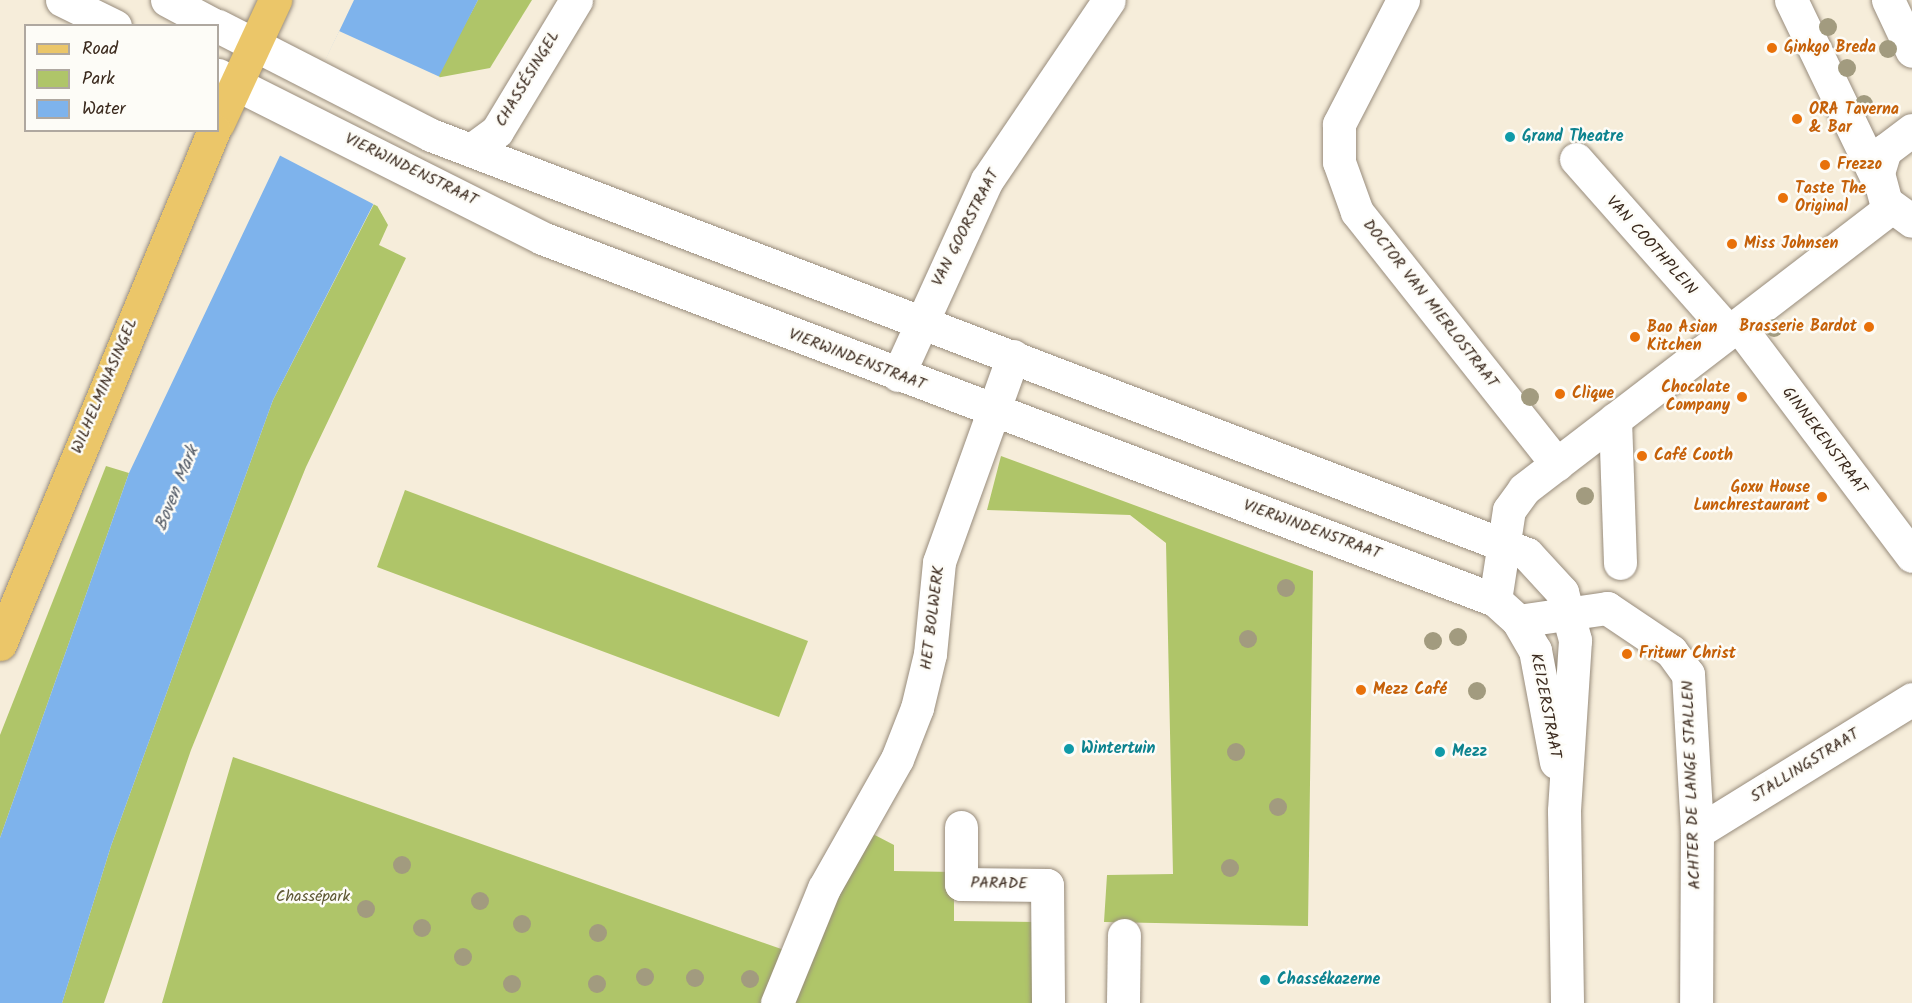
<!DOCTYPE html>
<html>
<head>
<meta charset="utf-8">
<style>
	body { margin:0 }
	#map { position:relative; width:1912px; height:1003px; overflow:hidden; background:#f6edda; font-family:Kalam,sans-serif }
	div>[style] { position:absolute }
	.green>* { inset:0; background:#afc569 }
	.water>* { inset:0; background:#7eb3ec }
	.pier>* { inset:0; background:#f6edda }
	.roads { filter:drop-shadow(0 0 2px #988c7c) drop-shadow(0 0 2px #988c7c) }
	.minor>* { height:33px; margin:-16.5px; padding:0 16.5px; transform-origin:16.5px; border-radius:16.5px; background:#fff }
	.major>* { height:33px; margin:-16.5px; padding:0 16.5px; transform-origin:16.5px; border-radius:16.5px; background:#ebc669 }
	.trees>* { width:18px; height:18px; margin:-9px; border-radius:50%; background:#a29b7f }
	.dots>* { width:16px; height:16px; translate:-50% -50%; box-sizing:border-box; border:3px solid #fdfcf7; border-radius:50% }
	span { translate:-50% -50%; white-space:nowrap; text-align:center; line-height:1.15; -webkit-text-stroke:5px #fdfcf7; paint-order:stroke }
	.food-label { font-size:16px; color:#c56008; font-weight:700 }
	.left { translate:0 -50%; text-align:left }
	.right { translate:-100% -50%; text-align:right }
	.street-label { font-size:16px; color:#3b2a1e }
	.culture-label { font-size:16px; color:#0d838f; font-weight:700 }
	.park-label { font-size:16px; color:#5e5834 }
	.water-label { font-size:18px; color:#525a66; font-style:italic }
	.legend { position:absolute; left:24px; top:24px; width:195px; height:108px; box-sizing:border-box; background:#fdfcf7; border:2px solid #afa8a0; margin:0; padding:8px 10px; list-style:none; font-size:18px; color:#3b2a1e }
	.legend li { display:flex; align-items:center; gap:12px; height:30px }
	.legend b { width:30px; border:2px solid #afa8a0 }
</style>
</head>
<body>
<div id="map">
	<div class="green">
		<i style="clip-path:polygon(478px 0,532px 0,490px 68px,436px 78px)"></i>
		<i style="clip-path:polygon(375px 202px,388px 225px,379px 245px,406px 258px,306px 467px,191px 750px,104px 1003px,62px 1003px,111px 846px,273px 400px)"></i>
		<i style="clip-path:polygon(1001px 456px,1313px 571px,1308px 926px,1104px 922px,1107px 875px,1173px 874px,1166px 543px,1130px 515px,987px 510px)"></i>
		<i style="clip-path:polygon(106px 466px,129px 473px,0 838px,0 735px)"></i>
		<i style="clip-path:polygon(405px 490px,808px 641px,779px 717px,377px 567px)"></i>
		<i style="clip-path:polygon(233px 757px,807px 958px,869px 832px,894px 845px,894px 871px,954px 872px,954px 921px,1037px 922px,1036px 1003px,162px 1003px)"></i>
	</div>
	<div class="water">
		<i style="clip-path:polygon(354px 0,478px 0,273px 400px,111px 846px,62px 1003px,0 1003px,0 838px,129px 473px)"></i>
	</div>
	<div class="pier">
		<i style="clip-path:polygon(339px 31px,440px 77px,377px 206px,279px 155px)"></i>
	</div>
	<div class="roads">
		<div class="minor">
			<i style="left:62px;top:0;width:59px;rotate:26.1deg"></i>
			<i style="left:167px;top:0;width:55px;rotate:28deg"></i>
			<i style="left:1403px;top:0;width:140px;rotate:117.3deg"></i>
			<i style="left:1339px;top:124px;width:38px;rotate:90deg"></i>
			<i style="left:1339px;top:162px;width:53px;rotate:70.2deg"></i>
			<i style="left:1357px;top:212px;width:322px;rotate:51.6deg"></i>
			<i style="left:1791px;top:0;width:201px;rotate:64.3deg"></i>
			<i style="left:1888px;top:0;width:56px;rotate:64.8deg"></i>
			<i style="left:218px;top:26px;width:239px;rotate:27.1deg"></i>
			<i style="left:431px;top:135px;width:1173px;rotate:20.92deg"></i>
			<i style="left:1527px;top:554px;width:52px;rotate:47.4deg"></i>
			<i style="left:1562px;top:592px;width:50px;rotate:74.8deg"></i>
			<i style="left:1575px;top:640px;width:171px;rotate:93.7deg"></i>
			<i style="left:1564px;top:811px;width:192px;rotate:89.1deg"></i>
			<i style="left:218px;top:75px;width:363px;rotate:26.7deg"></i>
			<i style="left:542px;top:238px;width:1019px;rotate:20.8deg"></i>
			<i style="left:1495px;top:600px;width:31px;rotate:42deg"></i>
			<i style="left:1518px;top:621px;width:34px;rotate:60deg"></i>
			<i style="left:1535px;top:650px;width:114px;rotate:79.4deg"></i>
			<i style="left:1912px;top:130px;width:34px;rotate:143deg"></i>
			<i style="left:1885px;top:150px;width:24px;rotate:107deg"></i>
			<i style="left:1878px;top:173px;width:30px;rotate:75deg"></i>
			<i style="left:1886px;top:202px;width:32px;rotate:36deg"></i>
			<i style="left:471px;top:150px;width:32px;rotate:-36deg"></i>
			<i style="left:497px;top:131px;width:153px;rotate:-58.9deg"></i>
			<i style="left:1576px;top:159px;width:231px;rotate:48.5deg"></i>
			<i style="left:1738px;top:325px;width:289px;rotate:53deg"></i>
			<i style="left:898px;top:375px;width:214px;rotate:-65.5deg"></i>
			<i style="left:987px;top:180px;width:217px;rotate:-55.9deg"></i>
			<i style="left:1615px;top:419px;width:144px;rotate:88deg"></i>
			<i style="left:1495px;top:600px;width:91px;rotate:-81.2deg"></i>
			<i style="left:1509px;top:510px;width:26px;rotate:-54deg"></i>
			<i style="left:1524px;top:489px;width:461px;rotate:-37.5deg"></i>
			<i style="left:1518px;top:621px;width:90px;rotate:-8.3deg"></i>
			<i style="left:1607px;top:608px;width:77px;rotate:33.9deg"></i>
			<i style="left:1671px;top:651px;width:29px;rotate:54deg"></i>
			<i style="left:1688px;top:674px;width:158px;rotate:86.7deg"></i>
			<i style="left:1697px;top:832px;width:171px;rotate:90.3deg"></i>
			<i style="left:961px;top:827px;width:57px;rotate:90deg"></i>
			<i style="left:961px;top:884px;width:86px;rotate:0.7deg"></i>
			<i style="left:1047px;top:885px;width:118px;rotate:89.5deg"></i>
			<i style="left:1697px;top:832px;width:253px;rotate:-31.7deg"></i>
			<i style="left:777px;top:1003px;width:124px;rotate:-67.8deg"></i>
			<i style="left:824px;top:888px;width:148px;rotate:-60.5deg"></i>
			<i style="left:897px;top:759px;width:55px;rotate:-68.6deg"></i>
			<i style="left:917px;top:708px;width:56px;rotate:-76.5deg"></i>
			<i style="left:930px;top:654px;width:92px;rotate:-84.4deg"></i>
			<i style="left:939px;top:562px;width:219px;rotate:-70.2deg"></i>
			<i style="left:1123px;top:1003px;width:68px;rotate:-89.2deg"></i>
		</div>
		<div class="major">
			<i style="left:218px;top:123px;width:136px;rotate:-65.1deg"></i>
			<i style="left:0;top:644px;width:557px;rotate:-67.4deg"></i>
		</div>
	</div>
	<div class="trees">
		<i style="left:1828px;top:27px"></i>
		<i style="left:1888px;top:49px"></i>
		<i style="left:1847px;top:68px"></i>
		<i style="left:1864px;top:104px"></i>
		<i style="left:1774px;top:328px"></i>
		<i style="left:1530px;top:397px"></i>
		<i style="left:1585px;top:496px"></i>
		<i style="left:1286px;top:588px"></i>
		<i style="left:1458px;top:637px"></i>
		<i style="left:1248px;top:639px"></i>
		<i style="left:1433px;top:641px"></i>
		<i style="left:1477px;top:691px"></i>
		<i style="left:1236px;top:752px"></i>
		<i style="left:1278px;top:807px"></i>
		<i style="left:402px;top:865px"></i>
		<i style="left:1230px;top:868px"></i>
		<i style="left:480px;top:901px"></i>
		<i style="left:366px;top:909px"></i>
		<i style="left:522px;top:924px"></i>
		<i style="left:422px;top:928px"></i>
		<i style="left:598px;top:933px"></i>
		<i style="left:463px;top:957px"></i>
		<i style="left:645px;top:977px"></i>
		<i style="left:695px;top:978px"></i>
		<i style="left:750px;top:979px"></i>
		<i style="left:512px;top:984px"></i>
		<i style="left:597px;top:984px"></i>
	</div>
	<div class="dots">
		<i style="left:1772px;top:48px;background:#e8710a"></i>
		<i style="left:1797px;top:119px;background:#e8710a"></i>
		<i style="left:1510px;top:137px;background:#0f9aa8"></i>
		<i style="left:1825px;top:165px;background:#e8710a"></i>
		<i style="left:1783px;top:198px;background:#e8710a"></i>
		<i style="left:1732px;top:244px;background:#e8710a"></i>
		<i style="left:1869px;top:327px;background:#e8710a"></i>
		<i style="left:1635px;top:337px;background:#e8710a"></i>
		<i style="left:1560px;top:394px;background:#e8710a"></i>
		<i style="left:1742px;top:397px;background:#e8710a"></i>
		<i style="left:1642px;top:456px;background:#e8710a"></i>
		<i style="left:1822px;top:497px;background:#e8710a"></i>
		<i style="left:1627px;top:654px;background:#e8710a"></i>
		<i style="left:1361px;top:690px;background:#e8710a"></i>
		<i style="left:1069px;top:749px;background:#0f9aa8"></i>
		<i style="left:1440px;top:752px;background:#0f9aa8"></i>
		<i style="left:1265px;top:980px;background:#0f9aa8"></i>
	</div>
	<div class="food-label">
		<span class="left" style="left:1784px;top:48px">Ginkgo Breda</span>
		<span class="left" style="left:1809px;top:119px">ORA Taverna<br>&amp; Bar</span>
		<span class="left" style="left:1837px;top:165px">Frezzo</span>
		<span class="left" style="left:1795px;top:198px">Taste The<br>Original</span>
		<span class="left" style="left:1744px;top:244px">Miss Johnsen</span>
		<span class="right" style="left:1857px;top:327px">Brasserie Bardot</span>
		<span class="left" style="left:1647px;top:337px">Bao Asian<br>Kitchen</span>
		<span class="right" style="left:1730px;top:397px">Chocolate<br>Company</span>
		<span class="left" style="left:1572px;top:394px">Clique</span>
		<span class="left" style="left:1654px;top:456px">Café Cooth</span>
		<span class="right" style="left:1810px;top:497px">Goxu House<br>Lunchrestaurant</span>
		<span class="left" style="left:1639px;top:654px">Frituur Christ</span>
		<span class="left" style="left:1373px;top:690px">Mezz Café</span>
	</div>
	<div class="street-label">
		<span style="left:528px;top:79px;rotate:-59deg">CHASSÉSINGEL</span>
		<span style="left:411px;top:170px;rotate:26deg">VIERWINDENSTRAAT</span>
		<span style="left:966px;top:228px;rotate:-63deg">VAN GOORSTRAAT</span>
		<span style="left:1651px;top:246px;rotate:48deg">VAN COOTHPLEIN</span>
		<span style="left:1430px;top:304px;rotate:52deg">DOCTOR VAN MIERLOSTRAAT</span>
		<span style="left:857px;top:360px;rotate:21deg">VIERWINDENSTRAAT</span>
		<span style="left:105px;top:386px;rotate:-67deg">WILHELMINASINGEL</span>
		<span style="left:1824px;top:441px;rotate:53deg">GINNEKENSTRAAT</span>
		<span style="left:1312px;top:530px;rotate:20deg">VIERWINDENSTRAAT</span>
		<span style="left:933px;top:618px;rotate:-83deg">HET BOLWERK</span>
		<span style="left:1545px;top:706px;rotate:79deg">KEIZERSTRAAT</span>
		<span style="left:1805px;top:766px;rotate:-32deg">STALLINGSTRAAT</span>
		<span style="left:1692px;top:785px;rotate:-92deg">ACHTER DE LANGE STALLEN</span>
		<span style="left:999px;top:884px;rotate:1deg">PARADE</span>
	</div>
	<div class="culture-label">
		<span class="left" style="left:1522px;top:137px">Grand Theatre</span>
		<span class="left" style="left:1081px;top:749px">Wintertuin</span>
		<span class="left" style="left:1452px;top:752px">Mezz</span>
		<span class="left" style="left:1277px;top:980px">Chassékazerne</span>
	</div>
	<div class="park-label">
		<span style="left:313px;top:897px">Chassépark</span>
	</div>
	<div class="water-label">
		<span style="left:178px;top:489px;rotate:-68deg">Boven Mark</span>
	</div>
	<ul class="legend">
	<li><b style="height:8px;background:#ebc669"></b>Road</li>
	<li><b style="height:16px;background:#afc569"></b>Park</li>
	<li><b style="height:16px;background:#7eb3ec"></b>Water</li>
	</ul>
</div>
</body>
</html>
